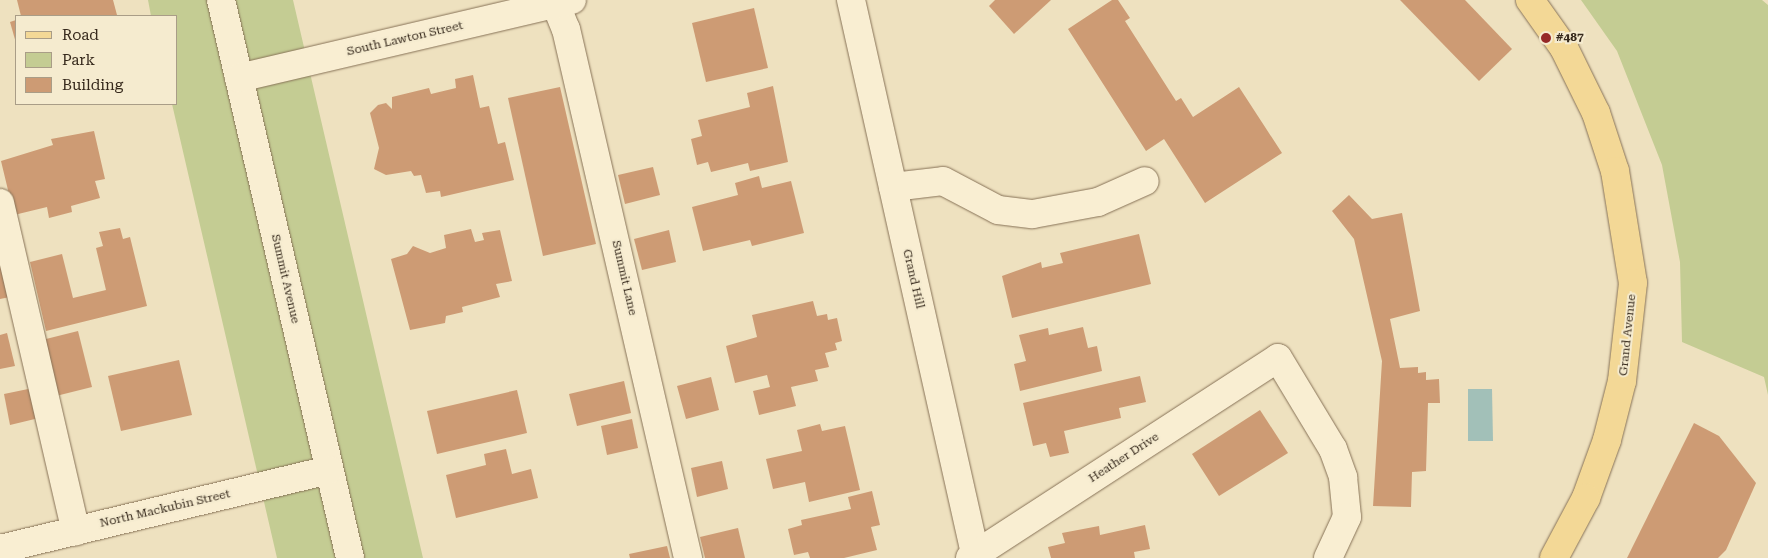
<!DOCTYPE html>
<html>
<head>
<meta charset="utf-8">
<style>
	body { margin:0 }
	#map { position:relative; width:1768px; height:558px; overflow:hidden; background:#eee1bf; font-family:"Roboto Serif",serif }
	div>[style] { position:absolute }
	.green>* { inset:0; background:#c4cc93 }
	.water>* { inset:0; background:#a2c0b8 }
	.building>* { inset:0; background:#cd9b74 }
	.roads { filter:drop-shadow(0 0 1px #877257) drop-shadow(0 0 1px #877257) }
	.minor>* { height:28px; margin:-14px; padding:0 14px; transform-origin:14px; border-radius:14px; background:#f9eed2 }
	.major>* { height:28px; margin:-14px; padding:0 14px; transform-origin:14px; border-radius:14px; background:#f3d896 }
	.dots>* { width:14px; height:14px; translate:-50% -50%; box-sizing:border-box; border:2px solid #f5ebcf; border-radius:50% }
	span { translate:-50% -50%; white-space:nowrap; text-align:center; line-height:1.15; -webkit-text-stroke:4px #f5ebcf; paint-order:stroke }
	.poi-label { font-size:12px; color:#36291c; font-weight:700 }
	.left { translate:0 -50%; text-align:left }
	.street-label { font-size:12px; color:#36291c }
	.legend { position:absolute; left:15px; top:15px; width:162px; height:90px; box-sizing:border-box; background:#f5ebcf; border:1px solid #a99d87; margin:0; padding:6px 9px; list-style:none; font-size:15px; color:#36291c }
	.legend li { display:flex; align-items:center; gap:10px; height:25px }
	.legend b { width:25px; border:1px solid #a99d87 }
</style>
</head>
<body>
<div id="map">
	<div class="green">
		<i style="clip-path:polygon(148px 0,293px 0,423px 558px,277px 558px,172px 104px,176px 104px,176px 16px,151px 16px)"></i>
		<i style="clip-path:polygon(1581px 0,1762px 0,1768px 5px,1768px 395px,1764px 377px,1682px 342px,1680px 262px,1662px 165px,1617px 51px)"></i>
	</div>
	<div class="water">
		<i style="clip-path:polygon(1468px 389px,1492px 389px,1493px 441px,1468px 441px)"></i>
	</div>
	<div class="building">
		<i style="clip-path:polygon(17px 0,113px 0,117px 15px,21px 16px)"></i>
		<i style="clip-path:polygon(995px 0,1051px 0,1014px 34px,989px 6px)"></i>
		<i style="clip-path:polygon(1112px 0,1118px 0,1130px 18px,1125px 21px,1176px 101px,1181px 98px,1193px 117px,1239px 87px,1282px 153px,1205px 203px,1164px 139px,1146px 151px,1068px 29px)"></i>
		<i style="clip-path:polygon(1400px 0,1465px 0,1512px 49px,1479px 81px)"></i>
		<i style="clip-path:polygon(754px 8px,768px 68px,706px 82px,692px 23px)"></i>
		<i style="clip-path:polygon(16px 20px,16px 43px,10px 22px)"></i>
		<i style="clip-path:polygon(473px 75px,480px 108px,489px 106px,498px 144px,505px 142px,514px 180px,441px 197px,440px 191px,426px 193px,421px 175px,414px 176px,411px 171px,386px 175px,374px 169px,379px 148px,370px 113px,378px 105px,386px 103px,392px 109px,392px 97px,429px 88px,431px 94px,456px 88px,455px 79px)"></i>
		<i style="clip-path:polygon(773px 86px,788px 162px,750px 171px,748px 163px,711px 172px,708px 162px,697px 165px,691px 139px,702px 136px,698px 120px,750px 107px,747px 93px)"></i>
		<i style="clip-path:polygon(560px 87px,596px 244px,543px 256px,508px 98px)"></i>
		<i style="clip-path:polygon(94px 131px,105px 179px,95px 181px,100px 198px,71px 206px,72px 212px,49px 218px,47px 207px,14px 215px,1px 161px,53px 145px,51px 139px)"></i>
		<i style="clip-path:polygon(653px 167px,660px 195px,625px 204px,618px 175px)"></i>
		<i style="clip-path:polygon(759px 176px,762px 188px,791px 181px,804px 233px,752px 246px,750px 240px,703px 251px,692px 207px,738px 195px,735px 183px)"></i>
		<i style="clip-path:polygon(1349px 195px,1372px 219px,1402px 213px,1420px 311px,1390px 319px,1400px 368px,1418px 367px,1418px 373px,1426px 372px,1426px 380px,1439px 379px,1440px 403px,1428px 403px,1426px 471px,1412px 472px,1411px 507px,1373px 506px,1382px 361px,1354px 239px,1332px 211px)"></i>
		<i style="clip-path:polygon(120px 228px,123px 239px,130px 237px,147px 306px,46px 331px,30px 262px,62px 254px,73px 298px,106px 290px,96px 248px,103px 246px,99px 232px)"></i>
		<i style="clip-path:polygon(471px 229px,475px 242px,484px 240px,482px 233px,500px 230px,512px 281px,496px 284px,500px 297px,462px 307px,463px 312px,446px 316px,445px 323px,410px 330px,391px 259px,407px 254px,413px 246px,430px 253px,446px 248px,444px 235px)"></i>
		<i style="clip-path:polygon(669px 230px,676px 262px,642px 270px,634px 239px)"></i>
		<i style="clip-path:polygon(1139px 234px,1151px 284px,1012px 318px,1002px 276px,1041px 262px,1042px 268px,1063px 263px,1060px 253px)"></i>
		<i style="clip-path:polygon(0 257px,10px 297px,0 299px)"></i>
		<i style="clip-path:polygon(813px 301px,817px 316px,827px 314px,828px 320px,837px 318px,842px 341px,835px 343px,837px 350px,825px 353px,829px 367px,815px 370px,818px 381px,791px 387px,796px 406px,759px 415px,753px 391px,770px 387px,767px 375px,735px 383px,726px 346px,757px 337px,752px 315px)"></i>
		<i style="clip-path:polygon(1083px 327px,1088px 348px,1097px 346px,1102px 371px,1020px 391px,1014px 364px,1026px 361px,1019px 335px,1048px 328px,1049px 335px)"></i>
		<i style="clip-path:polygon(78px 331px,92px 387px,56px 396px,42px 340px)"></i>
		<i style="clip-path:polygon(7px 333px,15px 366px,0 369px,0 335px)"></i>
		<i style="clip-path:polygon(179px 360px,192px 415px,121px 431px,108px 376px)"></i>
		<i style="clip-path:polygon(1140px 376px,1146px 402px,1119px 408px,1121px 418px,1064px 431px,1069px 453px,1050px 457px,1046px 443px,1033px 446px,1023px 403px)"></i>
		<i style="clip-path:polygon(711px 377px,719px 410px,686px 419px,677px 386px)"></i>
		<i style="clip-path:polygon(624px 381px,631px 413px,577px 426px,569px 394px)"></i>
		<i style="clip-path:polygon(33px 388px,39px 418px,10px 425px,4px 394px)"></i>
		<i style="clip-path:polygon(517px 390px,527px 433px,437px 454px,427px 411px)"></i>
		<i style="clip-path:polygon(1260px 410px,1288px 453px,1219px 496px,1192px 454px)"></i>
		<i style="clip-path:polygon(632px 419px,638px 448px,607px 455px,601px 426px)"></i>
		<i style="clip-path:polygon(1694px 423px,1719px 436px,1756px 483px,1726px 550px,1718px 558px,1627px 558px)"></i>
		<i style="clip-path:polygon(820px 424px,822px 431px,845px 426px,860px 490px,809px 502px,805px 482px,773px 489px,766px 459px,802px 451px,797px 430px)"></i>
		<i style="clip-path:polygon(506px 449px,512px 474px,531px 469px,538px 498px,456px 518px,446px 475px,486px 465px,484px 454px)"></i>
		<i style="clip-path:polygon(722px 461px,728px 489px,697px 497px,691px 468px)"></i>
		<i style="clip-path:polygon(872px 491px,880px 525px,871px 527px,877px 550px,844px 558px,810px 558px,808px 552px,794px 555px,788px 529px,802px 525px,801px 520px,851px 509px,848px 497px)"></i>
		<i style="clip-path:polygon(1145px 525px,1150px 549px,1134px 552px,1135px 558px,1051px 558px,1048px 547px,1065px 543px,1062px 533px,1099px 526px,1100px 535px)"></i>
		<i style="clip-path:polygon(738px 528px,745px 558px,705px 558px,700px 537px)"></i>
		<i style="clip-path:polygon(667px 546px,670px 558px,630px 558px,629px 554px)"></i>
	</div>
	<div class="roads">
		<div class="minor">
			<i style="left:221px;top:0;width:573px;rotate:76.98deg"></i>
			<i style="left:554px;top:0;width:31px;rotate:68deg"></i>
			<i style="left:566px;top:29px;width:543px;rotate:77.01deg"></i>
			<i style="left:851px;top:0;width:572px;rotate:77.37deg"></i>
			<i style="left:239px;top:78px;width:342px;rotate:-13.2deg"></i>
			<i style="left:893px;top:187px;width:50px;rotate:-6.8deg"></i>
			<i style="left:943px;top:181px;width:62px;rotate:27.8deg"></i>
			<i style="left:998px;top:210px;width:35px;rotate:7deg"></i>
			<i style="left:1033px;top:214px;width:66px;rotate:-10.5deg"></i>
			<i style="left:1098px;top:202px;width:51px;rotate:-24.1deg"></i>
			<i style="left:0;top:203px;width:337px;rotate:77deg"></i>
			<i style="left:0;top:549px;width:338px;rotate:-13.5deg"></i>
			<i style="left:970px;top:558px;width:367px;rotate:-33deg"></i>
			<i style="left:1278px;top:358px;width:106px;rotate:58.9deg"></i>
			<i style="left:1333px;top:449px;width:30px;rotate:70deg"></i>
			<i style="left:1343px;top:477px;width:40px;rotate:84.3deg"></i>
			<i style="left:1347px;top:517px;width:45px;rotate:114.9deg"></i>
		</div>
		<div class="major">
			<i style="left:1530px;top:0;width:59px;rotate:54.7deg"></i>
			<i style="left:1564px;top:48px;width:72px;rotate:63.8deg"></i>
			<i style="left:1596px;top:113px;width:61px;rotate:71.9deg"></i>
			<i style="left:1615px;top:171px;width:113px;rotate:80.9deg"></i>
			<i style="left:1633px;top:283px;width:99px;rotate:96.4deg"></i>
			<i style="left:1622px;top:381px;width:61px;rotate:104.3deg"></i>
			<i style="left:1607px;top:440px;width:62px;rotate:109.9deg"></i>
			<i style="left:1586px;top:498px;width:68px;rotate:118.1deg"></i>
		</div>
	</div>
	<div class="dots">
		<i style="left:1546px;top:38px;background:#962927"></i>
	</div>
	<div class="poi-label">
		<span class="left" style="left:1556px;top:38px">#487</span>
	</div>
	<div class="street-label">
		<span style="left:405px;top:39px;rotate:-13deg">South Lawton Street</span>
		<span style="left:624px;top:278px;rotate:77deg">Summit Lane</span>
		<span style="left:285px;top:279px;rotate:77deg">Summit Avenue</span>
		<span style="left:913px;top:279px;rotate:77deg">Grand Hill</span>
		<span style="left:1628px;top:335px;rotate:-84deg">Grand Avenue</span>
		<span style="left:1124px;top:458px;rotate:-33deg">Heather Drive</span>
		<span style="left:165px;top:509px;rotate:-13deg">North Mackubin Street</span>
	</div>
	<ul class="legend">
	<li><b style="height:6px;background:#f3d896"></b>Road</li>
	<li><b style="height:14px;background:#c4cc93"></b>Park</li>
	<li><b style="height:14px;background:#cd9b74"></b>Building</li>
	</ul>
</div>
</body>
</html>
